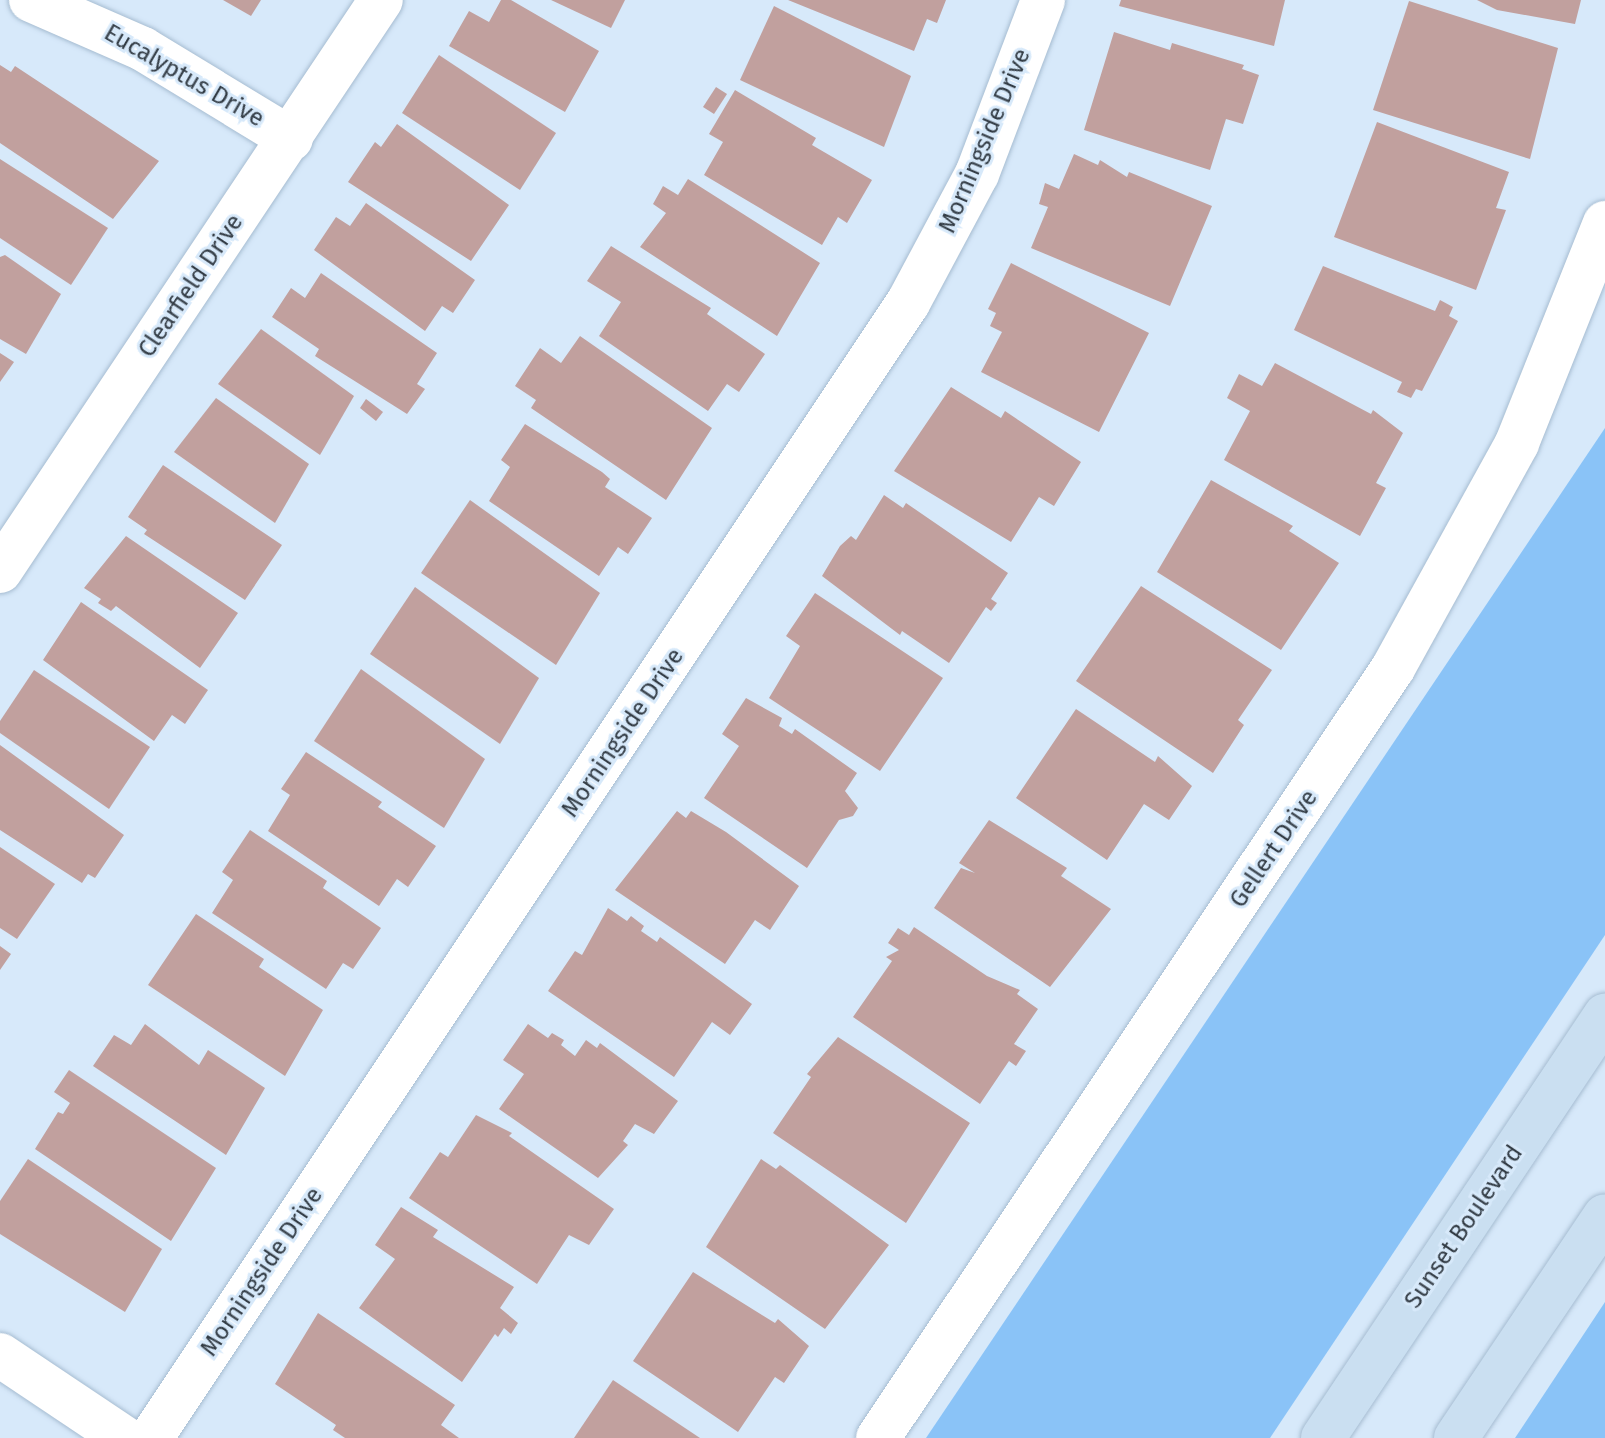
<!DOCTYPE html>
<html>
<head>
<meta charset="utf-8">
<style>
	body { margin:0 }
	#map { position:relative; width:1605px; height:1438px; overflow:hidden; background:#d7e9fa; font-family:"Fira Sans",sans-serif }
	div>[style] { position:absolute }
	.green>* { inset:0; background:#8ac3f7 }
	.building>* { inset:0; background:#c1a09e }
	.roads { filter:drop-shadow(0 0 2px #a6bcd1) drop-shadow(0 0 2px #a6bcd1) }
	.minor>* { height:44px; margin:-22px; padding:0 22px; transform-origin:22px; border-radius:22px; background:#fff }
	.tertiary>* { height:44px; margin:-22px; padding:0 22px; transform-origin:22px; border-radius:22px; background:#fff }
	.secondary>* { height:44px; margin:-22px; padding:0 22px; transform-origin:22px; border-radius:22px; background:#cadff1 }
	span { translate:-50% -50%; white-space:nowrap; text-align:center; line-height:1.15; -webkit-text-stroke:6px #d7e9fa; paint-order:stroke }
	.street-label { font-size:24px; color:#333c45 }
</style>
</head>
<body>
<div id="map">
	<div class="green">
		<i style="clip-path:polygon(1605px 428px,1605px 935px,1270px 1438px,926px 1438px)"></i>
		<i style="clip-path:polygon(1605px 1302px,1605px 1438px,1515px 1438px)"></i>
	</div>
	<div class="building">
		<i style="clip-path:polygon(223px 0,261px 0,251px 16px)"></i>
		<i style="clip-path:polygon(501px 0,511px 0,599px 51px,565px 112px,449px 46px,469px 11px,489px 22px)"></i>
		<i style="clip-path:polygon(551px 0,625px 0,611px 28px)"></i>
		<i style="clip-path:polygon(788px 0,946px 0,937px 23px,927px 19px,914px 51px)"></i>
		<i style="clip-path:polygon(1121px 0,1285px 0,1274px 46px,1119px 6px)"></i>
		<i style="clip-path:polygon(1477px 0,1581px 0,1575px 24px,1497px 10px)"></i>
		<i style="clip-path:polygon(1409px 1px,1558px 48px,1530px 159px,1373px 110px)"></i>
		<i style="clip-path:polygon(774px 6px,911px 76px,884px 147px,740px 80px)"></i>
		<i style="clip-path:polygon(1114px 32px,1170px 50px,1172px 43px,1244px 65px,1242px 69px,1259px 75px,1243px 124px,1226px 119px,1210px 170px,1084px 130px)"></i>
		<i style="clip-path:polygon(439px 55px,556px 133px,520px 190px,402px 113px)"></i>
		<i style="clip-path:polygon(0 65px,11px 72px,15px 66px,159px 161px,113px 219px,0 143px)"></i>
		<i style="clip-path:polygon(716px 87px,727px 94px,714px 114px,703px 107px)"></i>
		<i style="clip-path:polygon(735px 90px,816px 138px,812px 145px,872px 180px,847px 223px,838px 217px,822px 245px,704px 175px,723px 142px,709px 134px)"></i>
		<i style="clip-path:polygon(1377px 122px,1509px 172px,1496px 208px,1506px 210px,1476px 290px,1334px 237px)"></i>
		<i style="clip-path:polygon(397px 124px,509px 205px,471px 261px,348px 182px,375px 142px,381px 147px)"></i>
		<i style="clip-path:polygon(1074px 154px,1098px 165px,1100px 160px,1127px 177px,1129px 172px,1212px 206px,1170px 306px,1031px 248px,1048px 207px,1039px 204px,1045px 183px,1059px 189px)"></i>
		<i style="clip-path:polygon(0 159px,108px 228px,71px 285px,0 238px)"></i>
		<i style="clip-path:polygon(688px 179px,820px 263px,777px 336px,640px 247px,666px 213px,653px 204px,663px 186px,678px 195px)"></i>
		<i style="clip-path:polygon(366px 203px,475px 280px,453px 313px,442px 306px,425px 331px,314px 250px,336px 217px,350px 226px)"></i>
		<i style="clip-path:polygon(611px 246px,711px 308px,707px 314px,765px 354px,739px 392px,727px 384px,708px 411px,599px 336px,621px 302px,587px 281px)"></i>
		<i style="clip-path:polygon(5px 255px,61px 294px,26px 354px,0 339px,0 257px)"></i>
		<i style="clip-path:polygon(1011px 263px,1149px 333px,1099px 432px,981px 372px,1002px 332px,990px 326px,996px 313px,988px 309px)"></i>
		<i style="clip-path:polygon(1323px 266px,1435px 311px,1440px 300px,1453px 307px,1449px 316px,1458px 321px,1422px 391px,1416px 389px,1411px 398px,1397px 392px,1402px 382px,1294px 330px)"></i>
		<i style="clip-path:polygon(321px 273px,437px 353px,417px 384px,425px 389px,407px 414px,315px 356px,319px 349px,272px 317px,291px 288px,305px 298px)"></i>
		<i style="clip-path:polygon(261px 329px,354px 396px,320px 455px,218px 384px)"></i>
		<i style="clip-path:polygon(580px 336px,712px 428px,666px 500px,531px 408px,536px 400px,515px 386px,540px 348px,561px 363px)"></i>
		<i style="clip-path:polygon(0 353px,14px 362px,0 382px)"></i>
		<i style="clip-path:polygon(1275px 363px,1371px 414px,1373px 410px,1403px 433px,1376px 483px,1386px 488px,1360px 536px,1224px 460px,1250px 411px,1227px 398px,1239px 374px,1262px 386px)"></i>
		<i style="clip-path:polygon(951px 387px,1001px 418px,1005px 411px,1081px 462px,1054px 506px,1039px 497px,1011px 542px,894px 471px)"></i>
		<i style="clip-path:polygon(216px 398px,309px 464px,275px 523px,174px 452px)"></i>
		<i style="clip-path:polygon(366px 399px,383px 412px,376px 421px,360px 408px)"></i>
		<i style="clip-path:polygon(525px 424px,602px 472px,610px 479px,605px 487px,652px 518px,628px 554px,618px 547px,599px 576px,489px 501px,510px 467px,501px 460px)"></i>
		<i style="clip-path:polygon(163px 465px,282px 545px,245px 600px,144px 534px,147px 530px,128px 517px)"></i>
		<i style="clip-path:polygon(1211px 480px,1293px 526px,1289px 531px,1339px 563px,1281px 650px,1157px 572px)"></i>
		<i style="clip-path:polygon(884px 495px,903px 508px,906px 503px,1008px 573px,991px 599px,997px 603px,991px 611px,986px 607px,949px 663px,902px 631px,900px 635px,822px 576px,840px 546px,851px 536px,856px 540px)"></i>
		<i style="clip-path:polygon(470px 500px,600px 593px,556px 665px,421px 573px)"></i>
		<i style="clip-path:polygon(126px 536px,238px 613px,200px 668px,116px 606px,111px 611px,98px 603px,101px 599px,84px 588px)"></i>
		<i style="clip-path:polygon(1141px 586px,1272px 670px,1238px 720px,1244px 725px,1213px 773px,1076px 681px)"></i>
		<i style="clip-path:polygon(415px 587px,539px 678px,500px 744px,370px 654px)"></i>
		<i style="clip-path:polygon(815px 593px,943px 678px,880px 771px,769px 698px,800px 646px,786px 636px)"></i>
		<i style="clip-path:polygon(81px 602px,208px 690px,185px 724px,172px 715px,154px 741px,43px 660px)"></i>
		<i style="clip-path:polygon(361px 669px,485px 759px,444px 828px,314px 741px)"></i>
		<i style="clip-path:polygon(34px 670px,150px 747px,109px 809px,0 733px,0 721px)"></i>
		<i style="clip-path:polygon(746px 698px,782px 718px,779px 726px,792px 734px,795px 729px,857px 773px,845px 791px,858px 808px,853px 816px,839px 820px,807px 868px,704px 798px,739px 746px,722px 734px)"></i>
		<i style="clip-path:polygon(1076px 709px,1155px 762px,1158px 756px,1192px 786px,1169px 820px,1144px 804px,1107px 860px,1016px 798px)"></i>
		<i style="clip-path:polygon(0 745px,124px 835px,95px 878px,88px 874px,82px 883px,0 830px)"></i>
		<i style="clip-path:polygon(306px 752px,382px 802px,378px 807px,436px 846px,408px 887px,397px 879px,379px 906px,268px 831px,290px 795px,281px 789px)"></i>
		<i style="clip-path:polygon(677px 811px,686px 818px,691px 811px,726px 832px,799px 886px,770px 930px,755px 920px,725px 964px,615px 890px)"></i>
		<i style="clip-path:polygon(989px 820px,1067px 868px,1061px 876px,1111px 909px,1050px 987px,934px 908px,961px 868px,975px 873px,959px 863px)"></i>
		<i style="clip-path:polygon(250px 830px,327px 881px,323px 888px,381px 928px,353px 969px,343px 963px,326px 989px,212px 913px,233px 880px,222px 872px)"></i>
		<i style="clip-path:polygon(0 847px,55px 884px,17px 939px,0 928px)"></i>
		<i style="clip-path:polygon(608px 908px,627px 921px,631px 916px,644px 926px,641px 931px,657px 942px,660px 937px,752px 1004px,730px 1035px,712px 1022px,674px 1077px,548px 991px,575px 951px,582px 955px)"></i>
		<i style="clip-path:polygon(196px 914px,264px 959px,259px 967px,323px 1010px,285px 1076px,148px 985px)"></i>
		<i style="clip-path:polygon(914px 927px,987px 976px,1020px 990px,1017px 994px,1038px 1009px,1014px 1044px,1026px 1051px,1016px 1066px,1009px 1061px,980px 1104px,853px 1017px,892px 961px,886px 957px,899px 950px,888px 943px,898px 928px,909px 935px)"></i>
		<i style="clip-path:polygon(0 946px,11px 954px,0 970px)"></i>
		<i style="clip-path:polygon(145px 1024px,199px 1065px,208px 1050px,265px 1088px,226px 1155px,93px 1066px,114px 1035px,131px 1045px)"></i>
		<i style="clip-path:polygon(528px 1024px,548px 1038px,552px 1033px,564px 1040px,561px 1045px,575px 1056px,586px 1040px,597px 1048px,600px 1043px,678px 1101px,654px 1134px,635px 1124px,623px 1141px,628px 1145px,598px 1178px,499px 1109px,524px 1074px,503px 1060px)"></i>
		<i style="clip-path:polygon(838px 1037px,970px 1123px,906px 1223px,773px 1133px,811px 1077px,807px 1074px)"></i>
		<i style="clip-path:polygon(69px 1070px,216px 1168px,171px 1241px,35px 1149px,58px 1112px,63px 1114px,70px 1103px,54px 1092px)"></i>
		<i style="clip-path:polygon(476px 1115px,512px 1133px,509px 1136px,614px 1209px,589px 1245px,569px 1235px,537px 1284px,409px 1198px,440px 1152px,448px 1157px)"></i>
		<i style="clip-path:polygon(28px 1159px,162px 1249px,125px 1312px,0 1234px,0 1201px)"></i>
		<i style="clip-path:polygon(761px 1159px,776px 1169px,780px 1165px,889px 1245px,825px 1329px,706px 1247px)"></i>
		<i style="clip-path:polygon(401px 1207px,438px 1230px,433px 1237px,514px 1287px,500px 1308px,518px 1323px,511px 1334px,504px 1328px,498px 1337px,495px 1334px,462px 1382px,359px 1308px,395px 1259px,375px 1245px)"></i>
		<i style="clip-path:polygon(693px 1272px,775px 1323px,778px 1319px,809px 1346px,784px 1383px,775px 1377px,738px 1432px,633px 1361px)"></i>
		<i style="clip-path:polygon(318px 1313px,455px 1405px,441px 1425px,459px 1438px,345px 1438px,333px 1430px,336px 1425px,275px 1384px)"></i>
		<i style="clip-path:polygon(613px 1380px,700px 1438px,574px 1438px)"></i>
	</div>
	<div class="roads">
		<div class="minor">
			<i style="left:31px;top:0;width:122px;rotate:23.6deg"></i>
			<i style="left:143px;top:49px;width:173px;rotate:31.3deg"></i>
			<i style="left:0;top:571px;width:686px;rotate:-56.29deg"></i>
			<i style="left:151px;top:1438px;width:1364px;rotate:-56.3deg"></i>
			<i style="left:908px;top:303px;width:146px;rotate:-61.9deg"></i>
			<i style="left:977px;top:174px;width:186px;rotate:-69.2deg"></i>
			<i style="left:878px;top:1438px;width:926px;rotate:-56.22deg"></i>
			<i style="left:1393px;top:668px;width:257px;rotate:-61.1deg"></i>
			<i style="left:1517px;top:443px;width:237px;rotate:-68.2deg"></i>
		</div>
		<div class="tertiary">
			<i style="left:0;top:1355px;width:149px;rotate:33.8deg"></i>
		</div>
		<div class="secondary">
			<i style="left:1323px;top:1438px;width:508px;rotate:-56.25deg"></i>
			<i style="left:1456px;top:1438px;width:267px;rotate:-56.1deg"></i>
		</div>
	</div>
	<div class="street-label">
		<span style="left:184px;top:76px;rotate:30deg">Eucalyptus Drive</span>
		<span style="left:985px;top:141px;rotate:-67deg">Morningside Drive</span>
		<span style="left:191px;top:286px;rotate:-56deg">Clearfield Drive</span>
		<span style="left:623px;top:733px;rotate:-56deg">Morningside Drive</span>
		<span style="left:1274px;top:849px;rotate:-56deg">Gellert Drive</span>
		<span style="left:1464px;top:1227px;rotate:-56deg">Sunset Boulevard</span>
		<span style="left:262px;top:1272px;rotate:-56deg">Morningside Drive</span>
	</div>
</div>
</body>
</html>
